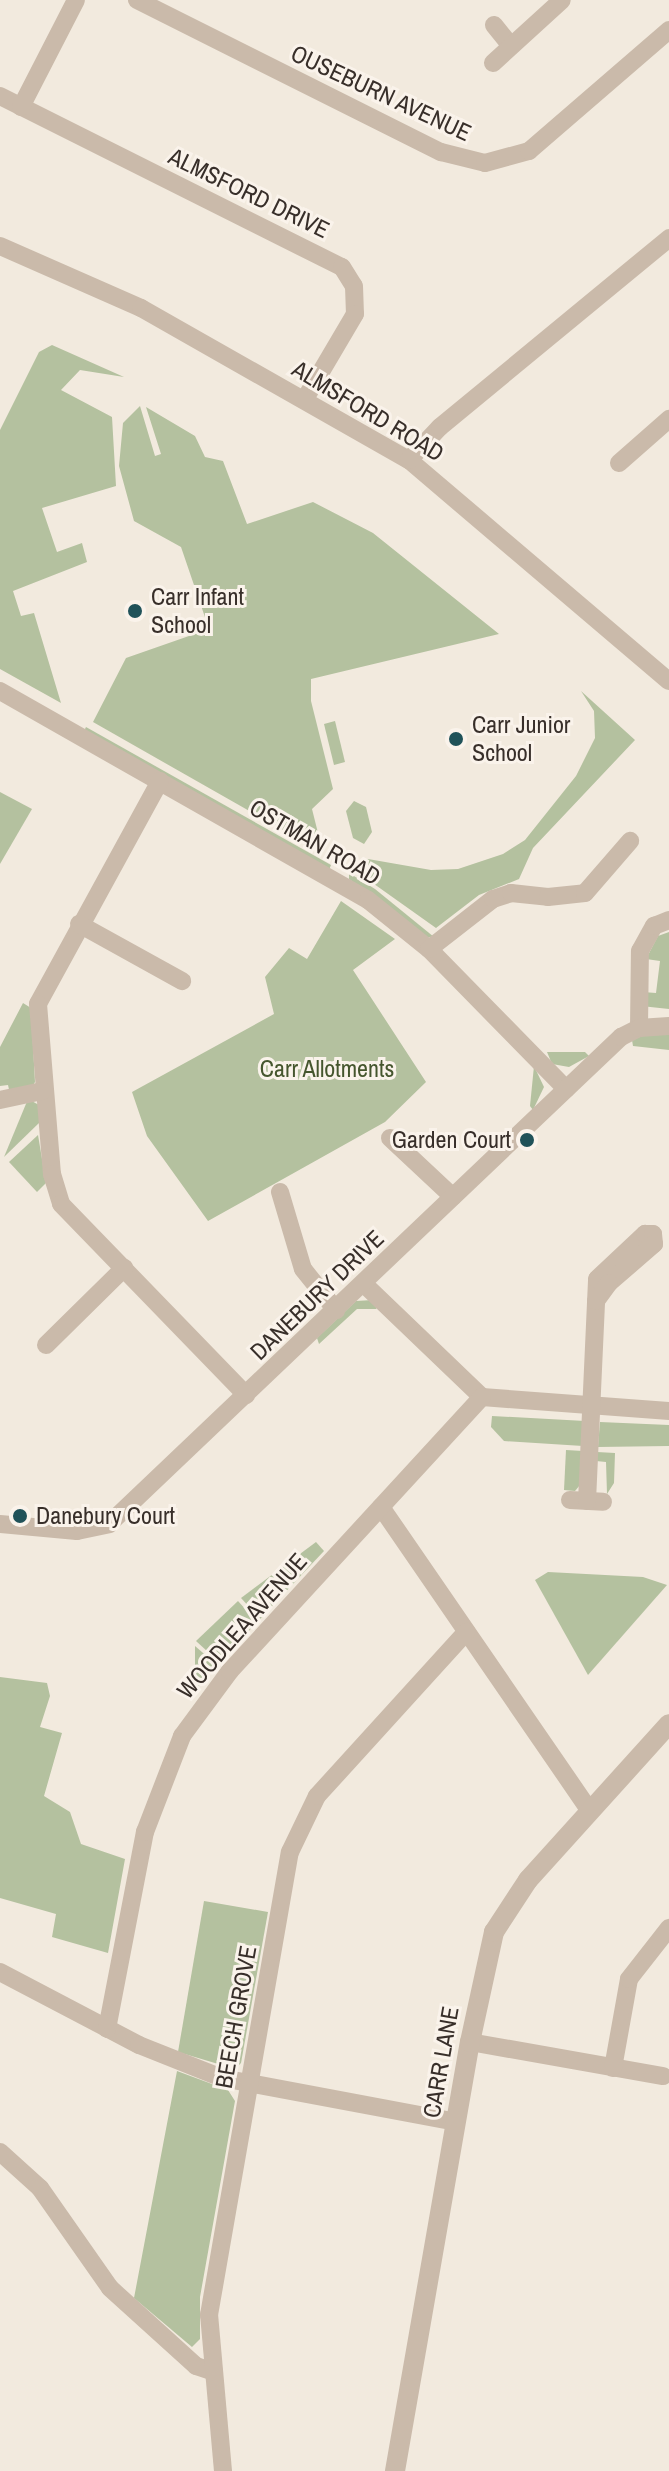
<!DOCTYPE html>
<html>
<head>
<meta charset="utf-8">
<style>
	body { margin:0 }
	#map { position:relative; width:669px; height:2471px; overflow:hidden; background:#f2eade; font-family:"Archivo Narrow",sans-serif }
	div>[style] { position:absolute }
	.green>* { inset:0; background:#b4c19f }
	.minor>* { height:18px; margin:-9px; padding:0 9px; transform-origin:9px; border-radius:9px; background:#cabaaa }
	.tertiary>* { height:20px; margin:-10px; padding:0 10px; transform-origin:10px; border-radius:10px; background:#cabaaa }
	.dots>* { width:22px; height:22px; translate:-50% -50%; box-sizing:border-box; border:4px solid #faf3eb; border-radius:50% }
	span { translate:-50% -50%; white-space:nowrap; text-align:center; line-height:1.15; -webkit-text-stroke:6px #faf3eb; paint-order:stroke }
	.street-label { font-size:24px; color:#382f2a }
	.poi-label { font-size:24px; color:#382f2a }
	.left { translate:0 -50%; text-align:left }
	.right { translate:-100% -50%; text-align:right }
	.park-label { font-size:24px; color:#45562e }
</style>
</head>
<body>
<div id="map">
	<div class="green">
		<i style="clip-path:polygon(52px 345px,124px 377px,80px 370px,61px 390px,112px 417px,116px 486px,42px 508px,57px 552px,82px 543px,87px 562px,13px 591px,21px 616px,34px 613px,61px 703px,0 669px,0 430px,39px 352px)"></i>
		<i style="clip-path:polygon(140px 406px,155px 456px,161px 454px,146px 407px,195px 436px,205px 457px,223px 461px,247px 524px,313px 502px,373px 533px,499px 634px,311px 679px,311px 701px,333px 789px,312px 809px,323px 853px,93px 722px,126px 658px,209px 629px,181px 547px,134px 521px,119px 466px,123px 423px)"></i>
		<i style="clip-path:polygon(581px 691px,635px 740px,533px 848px,519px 879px,479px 895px,436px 928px,360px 874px,360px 865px,368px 859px,431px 870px,458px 869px,503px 854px,525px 840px,576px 776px,595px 738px,594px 711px)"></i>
		<i style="clip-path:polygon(335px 721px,345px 762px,334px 765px,324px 724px)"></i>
		<i style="clip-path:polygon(86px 727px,331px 865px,329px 870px,84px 731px)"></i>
		<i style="clip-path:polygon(0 792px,32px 809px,0 864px)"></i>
		<i style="clip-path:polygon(354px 801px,366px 807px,372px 832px,364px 844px,353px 838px,346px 811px)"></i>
		<i style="clip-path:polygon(349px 873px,375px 889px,434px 937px,425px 937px,349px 879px)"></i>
		<i style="clip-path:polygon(341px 901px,395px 939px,353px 970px,426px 1082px,385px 1122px,208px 1221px,147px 1136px,132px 1092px,274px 1014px,265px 977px,289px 948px,307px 959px)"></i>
		<i style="clip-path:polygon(669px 932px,669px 1009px,641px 1006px,643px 992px,656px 993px,660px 961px,646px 959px,658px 936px)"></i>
		<i style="clip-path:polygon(23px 1003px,31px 1008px,35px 1082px,31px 1089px,10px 1094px,8px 1085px,0 1086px,0 1047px)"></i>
		<i style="clip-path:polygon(643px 1032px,669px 1032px,669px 1050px,633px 1046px,632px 1040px)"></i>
		<i style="clip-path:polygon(547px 1052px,585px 1052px,589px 1056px,569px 1067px,552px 1064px)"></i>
		<i style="clip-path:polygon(534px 1066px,544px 1087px,533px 1110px,530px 1106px)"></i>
		<i style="clip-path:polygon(28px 1099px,39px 1105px,40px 1122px,4px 1157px)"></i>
		<i style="clip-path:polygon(38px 1135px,46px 1183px,37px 1192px,9px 1162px)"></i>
		<i style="clip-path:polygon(373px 1300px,379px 1305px,376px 1309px,357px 1309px,319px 1344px,317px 1338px,356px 1301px)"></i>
		<i style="clip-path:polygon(492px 1416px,585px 1421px,583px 1446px,504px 1441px,491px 1427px)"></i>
		<i style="clip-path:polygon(600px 1422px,669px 1425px,669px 1446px,598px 1447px)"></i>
		<i style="clip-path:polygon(566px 1450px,583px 1451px,580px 1485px,575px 1491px,564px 1490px)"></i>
		<i style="clip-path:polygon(597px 1452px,615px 1453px,614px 1483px,607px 1494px,606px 1462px,596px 1461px)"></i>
		<i style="clip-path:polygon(316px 1542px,324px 1551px,260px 1619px,241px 1598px)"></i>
		<i style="clip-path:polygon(548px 1572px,643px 1577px,667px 1585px,588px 1675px,535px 1580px)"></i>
		<i style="clip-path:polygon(238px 1601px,257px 1622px,220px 1663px,196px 1641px)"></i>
		<i style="clip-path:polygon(195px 1646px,217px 1665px,195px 1691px)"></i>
		<i style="clip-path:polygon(0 1677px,47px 1683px,50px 1696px,40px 1727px,62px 1733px,44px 1796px,70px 1812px,81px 1844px,125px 1859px,108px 1953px,52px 1937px,56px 1914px,0 1898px)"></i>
		<i style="clip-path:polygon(204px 1901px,268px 1912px,241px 2063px,235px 2069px,178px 2052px)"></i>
		<i style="clip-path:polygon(177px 2071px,228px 2090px,235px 2101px,200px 2297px,200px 2339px,192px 2347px,134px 2298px)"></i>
	</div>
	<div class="minor">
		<i style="left:137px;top:0;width:340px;rotate:26.6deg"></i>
		<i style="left:441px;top:152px;width:45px;rotate:14deg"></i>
		<i style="left:485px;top:163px;width:46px;rotate:-15.3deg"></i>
		<i style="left:529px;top:151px;width:185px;rotate:-40.8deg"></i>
		<i style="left:494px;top:25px;width:27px;rotate:51deg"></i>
		<i style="left:493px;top:63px;width:93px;rotate:-42.4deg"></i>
		<i style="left:0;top:96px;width:382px;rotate:26.6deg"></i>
		<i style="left:342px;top:267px;width:22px;rotate:58deg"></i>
		<i style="left:354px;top:286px;width:28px;rotate:88deg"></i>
		<i style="left:355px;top:314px;width:99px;rotate:120.5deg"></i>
		<i style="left:21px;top:107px;width:120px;rotate:-62.8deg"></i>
		<i style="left:0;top:246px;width:154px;rotate:23.7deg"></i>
		<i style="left:141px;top:308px;width:308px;rotate:29.6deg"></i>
		<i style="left:409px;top:460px;width:341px;rotate:40.4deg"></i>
		<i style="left:409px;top:460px;width:45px;rotate:-46.8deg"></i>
		<i style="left:440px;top:427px;width:297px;rotate:-39.5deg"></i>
		<i style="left:619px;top:463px;width:67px;rotate:-41.3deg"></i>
		<i style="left:0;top:691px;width:423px;rotate:29.6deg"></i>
		<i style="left:368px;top:900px;width:78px;rotate:38.8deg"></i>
		<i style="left:429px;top:949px;width:196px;rotate:45.6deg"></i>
		<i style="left:160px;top:781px;width:254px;rotate:118.7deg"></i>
		<i style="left:38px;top:1004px;width:171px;rotate:85.3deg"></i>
		<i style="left:52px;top:1174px;width:31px;rotate:73deg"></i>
		<i style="left:61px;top:1204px;width:266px;rotate:45.9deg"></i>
		<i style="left:79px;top:924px;width:118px;rotate:29deg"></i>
		<i style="left:429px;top:949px;width:81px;rotate:-38deg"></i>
		<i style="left:493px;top:899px;width:19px;rotate:-18deg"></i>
		<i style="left:511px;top:893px;width:37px;rotate:6deg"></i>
		<i style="left:548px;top:897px;width:37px;rotate:-6deg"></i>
		<i style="left:585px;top:893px;width:69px;rotate:-49.1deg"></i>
		<i style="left:639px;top:1028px;width:77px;rotate:-89.3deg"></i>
		<i style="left:640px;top:951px;width:29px;rotate:-61deg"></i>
		<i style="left:654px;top:926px;width:16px;rotate:-22deg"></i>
		<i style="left:0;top:1100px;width:43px;rotate:-12.1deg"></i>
		<i style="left:390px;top:1138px;width:86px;rotate:43.1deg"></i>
		<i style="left:280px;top:1192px;width:80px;rotate:73.4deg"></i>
		<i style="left:303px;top:1269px;width:53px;rotate:51.2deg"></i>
		<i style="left:364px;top:1284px;width:163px;rotate:43.8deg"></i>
		<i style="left:482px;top:1397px;width:188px;rotate:4.3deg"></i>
		<i style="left:46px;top:1345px;width:110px;rotate:-44.6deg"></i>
		<i style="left:570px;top:1500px;width:33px;rotate:3deg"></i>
		<i style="left:587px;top:1501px;width:222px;rotate:-87.4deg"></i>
		<i style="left:597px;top:1279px;width:66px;rotate:-43.2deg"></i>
		<i style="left:645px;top:1234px;width:8px"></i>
		<i style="left:653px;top:1234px;width:10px;rotate:84deg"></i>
		<i style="left:654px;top:1244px;width:60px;rotate:139.1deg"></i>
		<i style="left:609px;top:1283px;width:22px;rotate:126deg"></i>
		<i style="left:381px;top:1507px;width:368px;rotate:55.5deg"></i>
		<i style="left:0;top:1524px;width:77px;rotate:5.2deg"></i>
		<i style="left:77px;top:1531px;width:33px;rotate:-12deg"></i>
		<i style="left:109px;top:1524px;width:707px;rotate:-43.57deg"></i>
		<i style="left:621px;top:1037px;width:20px;rotate:-27deg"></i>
		<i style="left:639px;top:1028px;width:30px;rotate:-4deg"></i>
		<i style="left:0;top:1972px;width:157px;rotate:27.7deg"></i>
		<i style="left:139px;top:2045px;width:89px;rotate:21.7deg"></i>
		<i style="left:222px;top:2078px;width:238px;rotate:10.6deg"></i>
		<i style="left:107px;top:2029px;width:201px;rotate:-79.1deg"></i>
		<i style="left:145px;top:1832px;width:103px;rotate:-68.9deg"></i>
		<i style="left:182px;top:1736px;width:81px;rotate:-53.6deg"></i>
		<i style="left:230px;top:1671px;width:372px;rotate:-47.4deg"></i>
		<i style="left:470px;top:2042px;width:196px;rotate:10deg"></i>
		<i style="left:613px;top:2068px;width:90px;rotate:-79.8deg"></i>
		<i style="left:629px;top:1979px;width:65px;rotate:-51.9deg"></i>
		<i style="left:0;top:2152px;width:54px;rotate:42deg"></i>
		<i style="left:40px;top:2188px;width:122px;rotate:55deg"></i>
		<i style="left:110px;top:2288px;width:116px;rotate:42.2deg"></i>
		<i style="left:196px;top:2366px;width:19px;rotate:18deg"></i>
		<i style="left:223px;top:2471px;width:157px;rotate:-95.1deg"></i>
		<i style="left:209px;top:2315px;width:470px;rotate:-80.1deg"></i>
		<i style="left:290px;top:1852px;width:62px;rotate:-64.3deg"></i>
		<i style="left:317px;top:1796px;width:222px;rotate:-47.7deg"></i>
	</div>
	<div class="tertiary">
		<i style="left:395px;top:2471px;width:436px;rotate:-80.1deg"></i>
		<i style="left:470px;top:2042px;width:113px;rotate:-77.7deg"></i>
		<i style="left:494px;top:1932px;width:62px;rotate:-56.8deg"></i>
		<i style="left:528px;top:1880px;width:210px;rotate:-47.9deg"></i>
	</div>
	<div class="dots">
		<i style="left:135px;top:611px;background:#205259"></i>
		<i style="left:456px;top:739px;background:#205259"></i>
		<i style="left:527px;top:1140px;background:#205259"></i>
		<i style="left:20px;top:1516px;background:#205259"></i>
	</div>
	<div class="street-label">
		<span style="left:381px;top:93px;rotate:25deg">OUSEBURN AVENUE</span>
		<span style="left:249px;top:193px;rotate:26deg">ALMSFORD DRIVE</span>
		<span style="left:368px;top:411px;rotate:31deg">ALMSFORD ROAD</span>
		<span style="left:315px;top:842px;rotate:30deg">OSTMAN ROAD</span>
		<span style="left:317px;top:1295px;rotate:-44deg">DANEBURY DRIVE</span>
		<span style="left:242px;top:1626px;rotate:-49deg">WOODLEA AVENUE</span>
		<span style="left:236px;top:2017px;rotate:-80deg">BEECH GROVE</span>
		<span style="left:441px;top:2062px;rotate:-80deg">CARR LANE</span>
	</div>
	<div class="poi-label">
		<span class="left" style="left:151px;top:611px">Carr Infant<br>School</span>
		<span class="left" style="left:472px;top:739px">Carr Junior<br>School</span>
		<span class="right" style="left:511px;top:1140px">Garden Court</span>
		<span class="left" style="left:36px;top:1516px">Danebury Court</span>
	</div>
	<div class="park-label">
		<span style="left:327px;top:1069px">Carr Allotments</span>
	</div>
</div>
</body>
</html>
